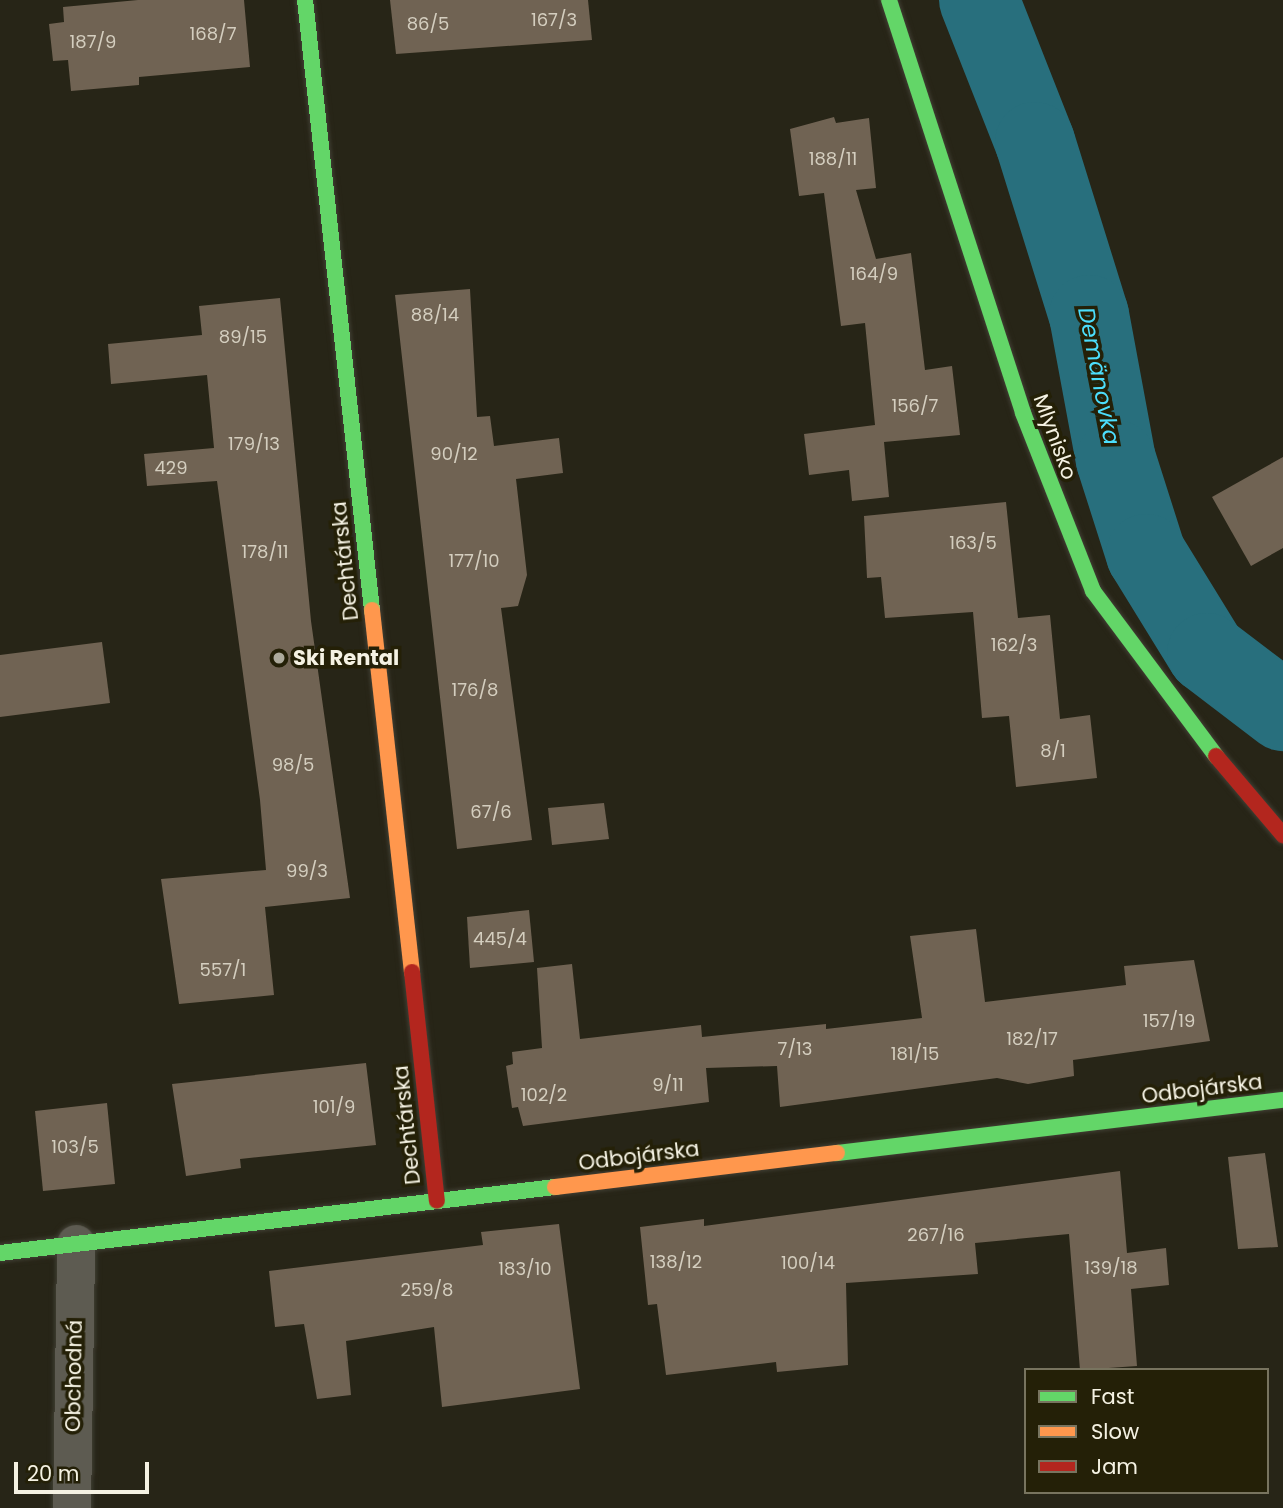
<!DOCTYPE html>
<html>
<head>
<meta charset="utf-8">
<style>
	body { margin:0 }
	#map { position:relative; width:1283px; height:1508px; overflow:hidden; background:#272517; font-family:Poppins,sans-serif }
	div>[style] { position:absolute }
	.river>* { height:80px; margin:-40px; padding:0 40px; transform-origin:40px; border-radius:40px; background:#286f7d }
	.building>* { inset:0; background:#706353 }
	.roads { filter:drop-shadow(0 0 2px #413f34) drop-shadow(0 0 2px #413f34) }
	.street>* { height:38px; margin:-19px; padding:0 19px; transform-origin:19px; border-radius:19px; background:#5d5b51 }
	.fast>* { height:16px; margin:-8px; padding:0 8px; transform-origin:8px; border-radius:8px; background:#63d668 }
	.slow>* { height:16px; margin:-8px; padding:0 8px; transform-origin:8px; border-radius:8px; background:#ff974d }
	.jam>* { height:16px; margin:-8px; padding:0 8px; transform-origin:8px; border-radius:8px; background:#b3261e }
	.dots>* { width:19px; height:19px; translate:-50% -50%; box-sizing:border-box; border:4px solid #242007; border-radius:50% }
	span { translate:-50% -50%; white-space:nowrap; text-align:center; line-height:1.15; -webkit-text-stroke:7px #242007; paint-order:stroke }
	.number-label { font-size:18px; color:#d4cebf }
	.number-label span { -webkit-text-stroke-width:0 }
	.street-label { font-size:21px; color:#f5f2e3 }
	.poi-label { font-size:21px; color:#f5f2e3; font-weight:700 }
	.left { translate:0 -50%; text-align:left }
	.water-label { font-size:23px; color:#4cdefc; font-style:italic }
	.legend { position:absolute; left:1024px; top:1368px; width:245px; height:126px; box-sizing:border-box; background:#242007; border:2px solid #78745f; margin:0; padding:9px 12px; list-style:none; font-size:21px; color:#f5f2e3 }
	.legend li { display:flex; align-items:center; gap:14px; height:35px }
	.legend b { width:35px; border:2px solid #78745f }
	.scale { position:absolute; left:14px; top:1462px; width:135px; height:32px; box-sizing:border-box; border:4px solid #f5f2e3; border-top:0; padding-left:9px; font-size:21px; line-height:24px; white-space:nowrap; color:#f5f2e3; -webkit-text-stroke:5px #242007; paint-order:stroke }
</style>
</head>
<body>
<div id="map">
	<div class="river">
		<i style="left:979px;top:0;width:153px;rotate:68.5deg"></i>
		<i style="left:1035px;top:142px;width:181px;rotate:72.7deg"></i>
		<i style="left:1089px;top:315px;width:147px;rotate:79.5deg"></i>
		<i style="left:1116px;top:460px;width:99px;rotate:72.3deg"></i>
		<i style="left:1146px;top:554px;width:116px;rotate:58.4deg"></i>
		<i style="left:1207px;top:653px;width:96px;rotate:37.3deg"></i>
	</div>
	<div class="building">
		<i style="clip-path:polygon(138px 0,244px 0,250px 67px,139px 77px,139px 85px,71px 91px,68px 60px,53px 61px,49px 24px,64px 22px,63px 7px)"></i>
		<i style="clip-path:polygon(390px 0,588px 0,592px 40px,396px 54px)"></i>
		<i style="clip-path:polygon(834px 117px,836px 123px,869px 118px,876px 188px,856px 190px,876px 259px,911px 253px,925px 370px,952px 366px,960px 435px,884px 442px,889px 497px,852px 501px,849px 470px,809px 475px,804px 434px,875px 425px,865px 323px,841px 326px,824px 193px,799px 196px,790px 129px)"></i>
		<i style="clip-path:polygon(470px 289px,477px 417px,490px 416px,494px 446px,559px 438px,563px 473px,516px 479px,527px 575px,518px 606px,501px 608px,532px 840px,457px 849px,395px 295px)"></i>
		<i style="clip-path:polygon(280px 298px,311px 621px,350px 898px,265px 907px,274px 995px,179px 1004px,161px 879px,266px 870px,260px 800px,217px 481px,147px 486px,144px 454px,214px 448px,207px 375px,111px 384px,108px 344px,202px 335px,199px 306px)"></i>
		<i style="clip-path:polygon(1283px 457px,1283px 548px,1251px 566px,1212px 497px)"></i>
		<i style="clip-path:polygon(1006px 502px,1018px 618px,1050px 615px,1060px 719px,1090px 715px,1097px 778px,1016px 787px,1009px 716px,982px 718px,973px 612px,885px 618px,881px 577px,867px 578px,864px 516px)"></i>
		<i style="clip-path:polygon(102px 642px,110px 703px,0 717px,0 655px)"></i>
		<i style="clip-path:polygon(604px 803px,609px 839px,552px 845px,548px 808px)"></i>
		<i style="clip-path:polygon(529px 910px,534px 962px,470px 968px,467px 917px)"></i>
		<i style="clip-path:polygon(976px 929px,985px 1002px,1126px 985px,1124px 966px,1194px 960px,1210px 1041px,1073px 1060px,1074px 1076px,1028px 1084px,997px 1078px,780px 1107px,777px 1066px,706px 1068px,709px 1102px,523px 1126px,518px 1107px,512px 1108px,506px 1066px,513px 1064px,512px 1052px,542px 1048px,537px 968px,572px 964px,580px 1039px,701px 1025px,702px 1037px,826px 1024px,826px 1029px,922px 1018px,910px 936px)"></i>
		<i style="clip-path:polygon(366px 1063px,376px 1145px,240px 1159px,241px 1168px,186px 1176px,172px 1084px)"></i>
		<i style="clip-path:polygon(107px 1103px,115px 1184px,43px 1191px,35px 1111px)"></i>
		<i style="clip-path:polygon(1265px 1153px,1278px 1247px,1238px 1249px,1228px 1157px)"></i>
		<i style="clip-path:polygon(1120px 1171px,1127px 1253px,1166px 1248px,1169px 1285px,1131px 1289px,1137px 1366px,1080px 1370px,1069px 1234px,975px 1243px,978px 1274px,846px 1283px,848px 1365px,777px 1372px,776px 1362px,666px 1375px,657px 1304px,648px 1305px,640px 1227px,704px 1219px,704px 1226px)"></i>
		<i style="clip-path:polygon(559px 1224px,580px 1389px,442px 1407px,434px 1327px,346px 1341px,351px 1395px,317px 1399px,304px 1324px,275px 1327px,269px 1271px,483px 1245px,481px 1232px)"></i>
	</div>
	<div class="roads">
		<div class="street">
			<i style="left:72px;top:1508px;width:264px;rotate:-89.1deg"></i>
		</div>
		<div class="fast">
			<i style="left:305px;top:0;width:614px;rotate:83.73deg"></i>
			<i style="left:889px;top:0;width:434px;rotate:72deg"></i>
			<i style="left:1023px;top:413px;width:191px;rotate:68.5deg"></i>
			<i style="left:1093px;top:591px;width:206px;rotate:53.3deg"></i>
			<i style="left:837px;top:1153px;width:449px;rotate:-6.8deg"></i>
			<i style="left:0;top:1253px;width:559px;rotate:-6.78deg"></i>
		</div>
		<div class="slow">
			<i style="left:372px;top:610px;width:364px;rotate:83.7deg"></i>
			<i style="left:555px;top:1187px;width:284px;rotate:-6.9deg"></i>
		</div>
		<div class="jam">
			<i style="left:1216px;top:756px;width:104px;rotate:49.7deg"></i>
			<i style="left:412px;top:972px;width:230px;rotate:83.8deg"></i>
		</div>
	</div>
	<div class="dots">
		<i style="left:279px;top:658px;background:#adaa9c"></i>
	</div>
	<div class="number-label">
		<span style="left:554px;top:20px">167/3</span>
		<span style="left:428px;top:24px">86/5</span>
		<span style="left:213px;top:34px">168/7</span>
		<span style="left:93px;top:42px">187/9</span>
		<span style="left:833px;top:159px">188/11</span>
		<span style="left:874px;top:274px">164/9</span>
		<span style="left:435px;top:315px">88/14</span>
		<span style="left:243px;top:337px">89/15</span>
		<span style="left:915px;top:406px">156/7</span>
		<span style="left:254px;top:444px">179/13</span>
		<span style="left:454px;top:454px">90/12</span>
		<span style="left:171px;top:468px">429</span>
		<span style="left:973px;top:543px">163/5</span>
		<span style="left:265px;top:552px">178/11</span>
		<span style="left:474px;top:561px">177/10</span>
		<span style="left:1014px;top:645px">162/3</span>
		<span style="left:475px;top:690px">176/8</span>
		<span style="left:1053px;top:751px">8/1</span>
		<span style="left:293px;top:765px">98/5</span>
		<span style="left:491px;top:812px">67/6</span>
		<span style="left:307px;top:871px">99/3</span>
		<span style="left:500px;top:939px">445/4</span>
		<span style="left:223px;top:970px">557/1</span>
		<span style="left:1169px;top:1021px">157/19</span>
		<span style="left:1032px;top:1039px">182/17</span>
		<span style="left:795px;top:1049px">7/13</span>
		<span style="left:915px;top:1054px">181/15</span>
		<span style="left:668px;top:1085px">9/11</span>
		<span style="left:544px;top:1095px">102/2</span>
		<span style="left:334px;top:1107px">101/9</span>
		<span style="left:75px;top:1147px">103/5</span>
		<span style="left:936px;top:1235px">267/16</span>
		<span style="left:676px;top:1262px">138/12</span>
		<span style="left:808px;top:1263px">100/14</span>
		<span style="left:1111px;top:1268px">139/18</span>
		<span style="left:525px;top:1269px">183/10</span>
		<span style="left:427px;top:1290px">259/8</span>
	</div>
	<div class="street-label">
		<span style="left:1055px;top:437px;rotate:70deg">Mlynisko</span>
		<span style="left:345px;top:561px;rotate:-96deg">Dechtárska</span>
		<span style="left:1202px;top:1089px;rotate:-7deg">Odbojárska</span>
		<span style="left:407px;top:1125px;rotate:-96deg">Dechtárska</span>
		<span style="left:639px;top:1156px;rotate:-7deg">Odbojárska</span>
		<span style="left:74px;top:1376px;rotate:-89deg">Obchodná</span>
	</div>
	<div class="poi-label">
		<span class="left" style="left:293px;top:658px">Ski Rental</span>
	</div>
	<div class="water-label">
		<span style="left:1099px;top:376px;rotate:79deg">Demänovka</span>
	</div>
	<ul class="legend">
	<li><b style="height:9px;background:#63d668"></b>Fast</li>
	<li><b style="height:9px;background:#ff974d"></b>Slow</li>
	<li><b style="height:9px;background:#b3261e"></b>Jam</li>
	</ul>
	<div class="scale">20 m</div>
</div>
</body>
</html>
